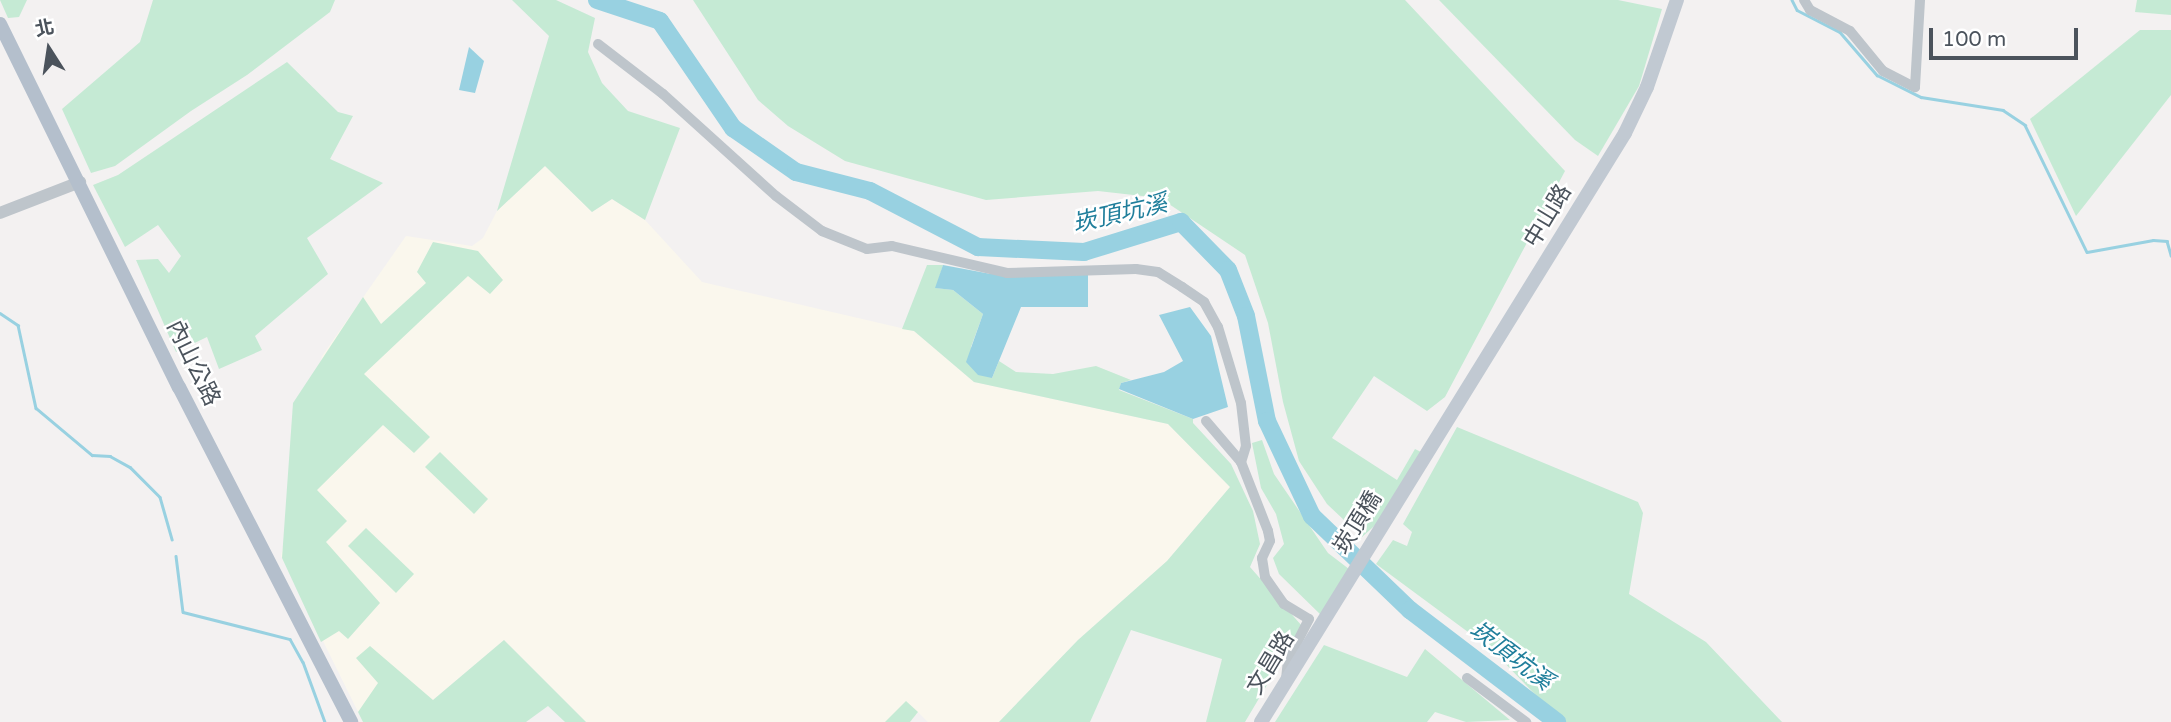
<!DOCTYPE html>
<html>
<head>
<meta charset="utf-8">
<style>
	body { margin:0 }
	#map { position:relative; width:2171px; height:722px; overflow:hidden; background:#f3f1f1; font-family:"Varela Round","Noto Sans TC",sans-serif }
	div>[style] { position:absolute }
	.commercial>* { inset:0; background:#faf7ed }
	.green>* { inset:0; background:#c5ead4 }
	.water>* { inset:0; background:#98d1e1 }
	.stream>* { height:2.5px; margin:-1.25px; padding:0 1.25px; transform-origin:1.25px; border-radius:1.25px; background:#98d1e1 }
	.river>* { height:18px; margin:-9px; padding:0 9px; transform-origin:9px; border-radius:9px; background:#98d1e1 }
	.minor>* { height:10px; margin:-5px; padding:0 5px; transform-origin:5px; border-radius:5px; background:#bec5cb }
	.tertiary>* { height:12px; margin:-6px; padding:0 6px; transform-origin:6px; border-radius:6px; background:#bec5cb }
	.secondary>* { height:14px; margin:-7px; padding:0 7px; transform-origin:7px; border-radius:7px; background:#c1c9d2 }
	.primary>* { height:14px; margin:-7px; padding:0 7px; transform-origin:7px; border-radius:7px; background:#b4bfcc }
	span { translate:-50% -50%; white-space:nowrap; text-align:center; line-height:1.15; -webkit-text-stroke:5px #fff; paint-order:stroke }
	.street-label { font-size:23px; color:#4b535c }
	.water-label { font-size:24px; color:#1f7e9b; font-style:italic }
	.north { position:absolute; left:14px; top:14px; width:70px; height:70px; -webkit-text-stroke:5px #fff; paint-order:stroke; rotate:348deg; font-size:19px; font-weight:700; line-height:28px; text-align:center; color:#4b535c }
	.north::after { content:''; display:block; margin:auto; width:24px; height:32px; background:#4b535c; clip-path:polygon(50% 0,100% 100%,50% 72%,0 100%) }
	.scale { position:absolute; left:1929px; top:28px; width:149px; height:32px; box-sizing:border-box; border:4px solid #4b535c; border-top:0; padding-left:9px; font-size:21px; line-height:24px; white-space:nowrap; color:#4b535c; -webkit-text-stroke:5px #fff; paint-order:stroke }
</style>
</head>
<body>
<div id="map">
	<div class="commercial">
		<i style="clip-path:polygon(545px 166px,592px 212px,612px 199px,645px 220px,702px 282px,914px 331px,974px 382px,1168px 424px,1230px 487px,1167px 561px,1078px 640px,999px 722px,928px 722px,918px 712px,910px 722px,586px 722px,504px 640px,433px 700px,363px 722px,281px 556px,322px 356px,406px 236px,472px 246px,483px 238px,497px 211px)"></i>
	</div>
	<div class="green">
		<i style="clip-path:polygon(0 0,27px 0,19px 17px,8px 18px)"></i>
		<i style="clip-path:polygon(153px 0,335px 0,330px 12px,247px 75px,191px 111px,115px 166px,91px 173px,62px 109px,140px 42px)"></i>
		<i style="clip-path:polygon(512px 0,556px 0,595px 18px,588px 52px,602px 83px,628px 111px,680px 128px,645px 220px,612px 199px,592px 212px,545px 166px,497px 211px,549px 36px)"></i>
		<i style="clip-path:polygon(693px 0,1405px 0,1565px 171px,1445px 397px,1427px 411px,1374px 376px,1332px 438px,1397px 480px,1415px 449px,1423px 453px,1381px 520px,1362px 537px,1327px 504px,1299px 461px,1283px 402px,1268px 323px,1245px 255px,1160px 198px,1098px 191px,986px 200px,845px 161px,788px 126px,758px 100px)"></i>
		<i style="clip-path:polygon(1439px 0,1618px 0,1662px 9px,1639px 86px,1598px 156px,1575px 140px)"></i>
		<i style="clip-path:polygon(2137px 0,2171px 0,2171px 15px,2135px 12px)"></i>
		<i style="clip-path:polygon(2140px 30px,2171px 30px,2171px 95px,2076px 216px,2030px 119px)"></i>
		<i style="clip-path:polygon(287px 62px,338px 112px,353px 116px,330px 159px,383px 183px,307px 238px,328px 274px,255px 336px,262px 350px,219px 369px,207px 337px,176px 352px,136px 260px,158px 259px,169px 273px,181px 256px,158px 225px,125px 247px,93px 185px,118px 175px)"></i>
		<i style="clip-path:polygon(433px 242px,478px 251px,503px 280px,490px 294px,468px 276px,364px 374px,430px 437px,414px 453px,383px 425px,317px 490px,347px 521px,326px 542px,380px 603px,348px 639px,339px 631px,321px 642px,282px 558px,293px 403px,363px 297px,381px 324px,426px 283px,417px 272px)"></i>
		<i style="clip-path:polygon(927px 265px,943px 265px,936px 288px,953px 290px,983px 314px,971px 347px,992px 378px,999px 361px,1016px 372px,1053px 374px,1096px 366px,1131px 380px,1121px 383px,1119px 390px,1193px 419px,1193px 423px,1231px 464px,1253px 511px,1260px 544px,1250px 567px,1302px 626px,1245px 722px,1206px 722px,1222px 659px,1131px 630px,1090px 722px,999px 722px,1078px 640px,1167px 561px,1230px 487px,1168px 424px,974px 382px,914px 331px,902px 329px)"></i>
		<i style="clip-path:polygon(1457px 427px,1638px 502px,1643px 513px,1629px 594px,1706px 642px,1782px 722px,1562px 722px,1491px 649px,1376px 564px,1393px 540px,1407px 546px,1412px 532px,1403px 524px)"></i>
		<i style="clip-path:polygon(1262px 440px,1274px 474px,1328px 553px,1349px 569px,1323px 617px,1279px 574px,1273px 558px,1284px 544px,1276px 514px,1261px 488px,1252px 443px)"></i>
		<i style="clip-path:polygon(440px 452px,488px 499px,474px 514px,425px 467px)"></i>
		<i style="clip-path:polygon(366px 528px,414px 574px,396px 593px,348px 546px)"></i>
		<i style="clip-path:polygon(504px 640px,586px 722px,565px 722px,548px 706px,526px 722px,363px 722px,358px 712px,378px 683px,356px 658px,370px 646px,433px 700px)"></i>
		<i style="clip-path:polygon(1324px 645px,1407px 677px,1425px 649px,1510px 720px,1466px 722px,1435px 712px,1427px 722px,1275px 722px)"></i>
		<i style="clip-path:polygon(906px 701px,918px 712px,910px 722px,885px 722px)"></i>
	</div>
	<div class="water">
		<i style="clip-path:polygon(469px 47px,484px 61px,475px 93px,459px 90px)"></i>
		<i style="clip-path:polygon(943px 265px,991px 274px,1088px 275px,1088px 307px,1021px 307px,992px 378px,978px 375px,966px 362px,983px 314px,953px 290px,935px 288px)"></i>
		<i style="clip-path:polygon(1190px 307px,1211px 336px,1228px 407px,1193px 419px,1119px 389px,1121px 383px,1164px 372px,1183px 361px,1159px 315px)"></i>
	</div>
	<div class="stream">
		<i style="left:1792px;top:0;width:11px;rotate:63deg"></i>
		<i style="left:1797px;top:10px;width:48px;rotate:27.1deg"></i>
		<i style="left:1840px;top:32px;width:57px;rotate:49.3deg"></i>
		<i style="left:1877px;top:75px;width:49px;rotate:26.6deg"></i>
		<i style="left:1921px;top:97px;width:83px;rotate:9deg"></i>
		<i style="left:2003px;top:110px;width:27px;rotate:34deg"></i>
		<i style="left:2025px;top:125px;width:141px;rotate:64deg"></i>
		<i style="left:2087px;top:252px;width:67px;rotate:-10.3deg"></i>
		<i style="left:2153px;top:240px;width:14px;rotate:4deg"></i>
		<i style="left:2167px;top:241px;width:15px;rotate:74deg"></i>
		<i style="left:0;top:313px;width:22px;rotate:34deg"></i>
		<i style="left:18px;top:325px;width:85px;rotate:77.8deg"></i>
		<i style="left:36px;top:408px;width:73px;rotate:40deg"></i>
		<i style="left:92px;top:455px;width:18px;rotate:3deg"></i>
		<i style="left:110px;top:456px;width:23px;rotate:29deg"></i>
		<i style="left:130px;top:467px;width:42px;rotate:45deg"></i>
		<i style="left:160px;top:497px;width:44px;rotate:74.1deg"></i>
		<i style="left:176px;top:556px;width:56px;rotate:82.9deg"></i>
		<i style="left:183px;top:612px;width:110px;rotate:14.2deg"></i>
		<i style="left:290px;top:639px;width:26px;rotate:61deg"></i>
		<i style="left:303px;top:662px;width:64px;rotate:69.9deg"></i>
	</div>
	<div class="river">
		<i style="left:597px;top:0;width:66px;rotate:18.4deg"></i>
		<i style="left:660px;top:21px;width:130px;rotate:55.7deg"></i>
		<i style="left:733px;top:128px;width:77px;rotate:34.9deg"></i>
		<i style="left:796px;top:172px;width:76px;rotate:14.4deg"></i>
		<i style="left:870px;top:191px;width:122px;rotate:27.4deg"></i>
		<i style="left:978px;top:247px;width:106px;rotate:2.7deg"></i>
		<i style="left:1084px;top:252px;width:102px;rotate:-17.2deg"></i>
		<i style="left:1181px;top:222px;width:67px;rotate:45.6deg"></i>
		<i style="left:1228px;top:270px;width:49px;rotate:68.6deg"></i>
		<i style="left:1246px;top:316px;width:107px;rotate:78.7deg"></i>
		<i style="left:1267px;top:421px;width:105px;rotate:64.7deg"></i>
		<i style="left:1312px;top:516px;width:136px;rotate:43.8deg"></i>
		<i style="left:1410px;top:610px;width:185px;rotate:37.3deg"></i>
	</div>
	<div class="minor">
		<i style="left:1804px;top:0;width:12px;rotate:59deg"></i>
		<i style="left:1810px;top:10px;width:45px;rotate:27.7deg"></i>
		<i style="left:1850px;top:31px;width:52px;rotate:50.5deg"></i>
		<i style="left:1883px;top:71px;width:36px;rotate:27deg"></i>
		<i style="left:1915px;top:87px;width:87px;rotate:-86.7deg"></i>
		<i style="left:598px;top:44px;width:82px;rotate:37.6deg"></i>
		<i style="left:663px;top:94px;width:152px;rotate:42.1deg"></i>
		<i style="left:776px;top:196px;width:58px;rotate:37.3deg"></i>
		<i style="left:822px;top:231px;width:48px;rotate:21.8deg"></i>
		<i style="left:867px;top:249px;width:25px;rotate:-7deg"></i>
		<i style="left:892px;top:246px;width:118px;rotate:13.2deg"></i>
		<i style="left:1007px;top:273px;width:129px;rotate:-1.8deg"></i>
		<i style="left:1136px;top:269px;width:22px;rotate:8deg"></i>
		<i style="left:1158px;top:272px;width:28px;rotate:32deg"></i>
		<i style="left:1182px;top:287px;width:27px;rotate:34deg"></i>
		<i style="left:1204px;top:302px;width:29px;rotate:61deg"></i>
		<i style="left:1218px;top:327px;width:79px;rotate:73.2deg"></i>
		<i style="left:1241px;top:403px;width:43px;rotate:83.4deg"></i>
		<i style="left:1246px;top:446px;width:17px;rotate:107deg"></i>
		<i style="left:1206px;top:421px;width:54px;rotate:49.5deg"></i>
		<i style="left:1241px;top:462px;width:74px;rotate:68.6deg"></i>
		<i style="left:1268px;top:531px;width:10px;rotate:79deg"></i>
		<i style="left:1270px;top:541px;width:19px;rotate:115deg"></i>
		<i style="left:1262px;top:558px;width:19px;rotate:81deg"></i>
		<i style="left:1265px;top:577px;width:33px;rotate:55deg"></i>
		<i style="left:1284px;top:604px;width:29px;rotate:31deg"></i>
		<i style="left:1309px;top:619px;width:46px;rotate:117.1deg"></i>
		<i style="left:1288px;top:660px;width:18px;rotate:96deg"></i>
		<i style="left:1467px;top:678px;width:74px;rotate:36.7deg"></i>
	</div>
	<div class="tertiary">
		<i style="left:0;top:213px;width:86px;rotate:-21.2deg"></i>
	</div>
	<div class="secondary">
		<i style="left:1261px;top:722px;width:692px;rotate:-58.28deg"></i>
		<i style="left:1625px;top:133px;width:51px;rotate:-64.4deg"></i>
		<i style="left:1647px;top:87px;width:92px;rotate:-71deg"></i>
	</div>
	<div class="primary">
		<i style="left:0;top:24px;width:405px;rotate:63.8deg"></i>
		<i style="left:179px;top:387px;width:377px;rotate:62.8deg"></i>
	</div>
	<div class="street-label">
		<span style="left:1548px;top:216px;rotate:-59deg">中山路</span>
		<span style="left:193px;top:363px;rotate:64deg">內山公路</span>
		<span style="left:1358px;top:523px;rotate:-58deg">崁頂橋</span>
		<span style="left:1271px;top:663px;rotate:-59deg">文昌路</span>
	</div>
	<div class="water-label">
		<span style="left:1120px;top:214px;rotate:-13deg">崁頂坑溪</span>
		<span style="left:1511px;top:656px;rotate:37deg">崁頂坑溪</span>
	</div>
	<div class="north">北</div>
	<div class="scale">100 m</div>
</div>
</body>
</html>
